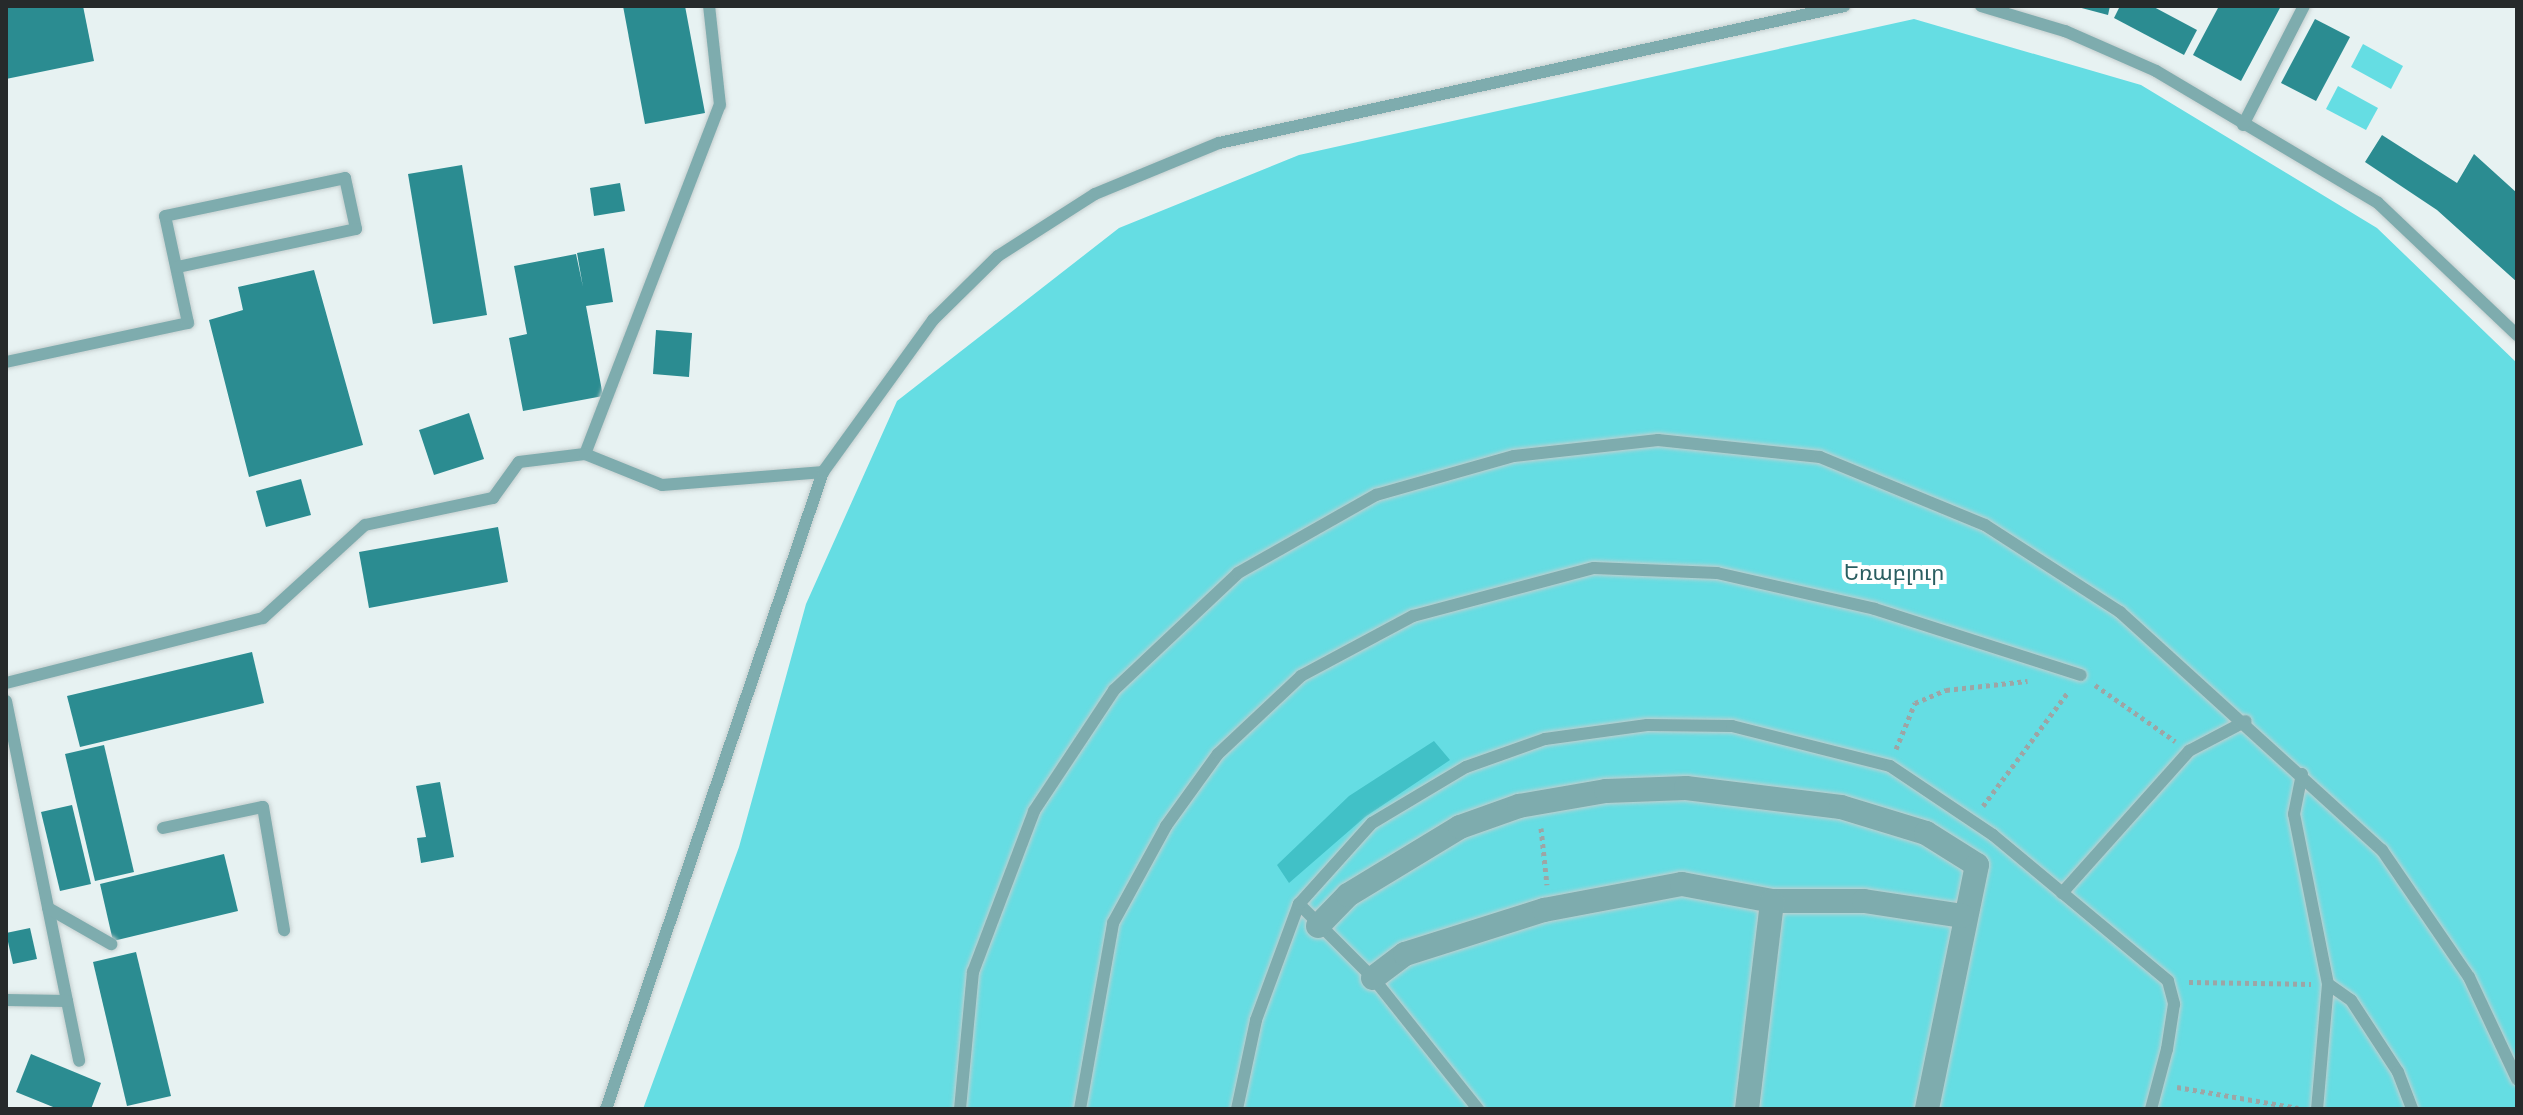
<!DOCTYPE html>
<html>
<head>
<meta charset="utf-8">
<style>
	body { margin:0 }
	#map { position:relative; width:2523px; height:1115px; overflow:hidden; background:#e7f2f2; font-family:"Golos Text","Noto Sans Armenian",sans-serif }
	div>[style] { position:absolute }
	.green>* { inset:0; background:#65dde3 }
	.forest>* { inset:0; background:#41c1c7 }
	.building>* { inset:0; background:#2b8c91 }
	.path>* { height:5px; margin-top:-2.5px; transform-origin:0; background:repeating-linear-gradient(90deg,#9da5a5 0 4px,transparent 0 8px) }
	.roads { filter:drop-shadow(0 0 2px #c4cece) drop-shadow(0 0 2px #c4cece) }
	.lane>* { height:12px; margin:-6px; padding:0 6px; transform-origin:6px; border-radius:6px; background:#7eacae }
	.street>* { height:24px; margin:-12px; padding:0 12px; transform-origin:12px; border-radius:12px; background:#7eacae }
	span { translate:-50% -50%; white-space:nowrap; text-align:center; line-height:1.15; -webkit-text-stroke:8px #fff; paint-order:stroke }
	.park-label { font-size:22px; color:#2a5e61 }
	.frame { position:absolute; inset:0; border:8px solid #262a2b; pointer-events:none }
</style>
</head>
<body>
<div id="map">
	<div class="green">
		<i style="clip-path:polygon(1914px 19px,2141px 85px,2377px 228px,2517px 363px,2517px 1109px,643px 1109px,739px 847px,806px 604px,897px 401px,1119px 228px,1299px 155px)"></i>
		<i style="clip-path:polygon(2363px 44px,2403px 66px,2391px 89px,2351px 67px)"></i>
		<i style="clip-path:polygon(2338px 86px,2378px 108px,2366px 130px,2326px 109px)"></i>
	</div>
	<div class="forest">
		<i style="clip-path:polygon(1434px 741px,1450px 760px,1365px 817px,1289px 883px,1277px 865px,1349px 796px)"></i>
	</div>
	<div class="building">
		<i style="clip-path:polygon(6px 6px,83px 6px,94px 61px,6px 79px)"></i>
		<i style="clip-path:polygon(623px 6px,685px 6px,705px 113px,645px 124px)"></i>
		<i style="clip-path:polygon(2074px 6px,2110px 6px,2108px 15px)"></i>
		<i style="clip-path:polygon(2120px 6px,2152px 6px,2197px 30px,2184px 55px,2114px 18px)"></i>
		<i style="clip-path:polygon(2219px 6px,2281px 6px,2241px 81px,2193px 55px)"></i>
		<i style="clip-path:polygon(2315px 19px,2350px 37px,2316px 101px,2281px 83px)"></i>
		<i style="clip-path:polygon(2382px 135px,2457px 183px,2474px 154px,2517px 193px,2517px 282px,2437px 210px,2365px 162px)"></i>
		<i style="clip-path:polygon(462px 165px,487px 315px,433px 324px,408px 174px)"></i>
		<i style="clip-path:polygon(620px 183px,625px 211px,594px 216px,590px 188px)"></i>
		<i style="clip-path:polygon(604px 248px,613px 302px,586px 306px,603px 396px,523px 411px,509px 338px,527px 334px,514px 266px,576px 254px,583px 287px,577px 253px)"></i>
		<i style="clip-path:polygon(314px 270px,363px 445px,249px 477px,209px 320px,243px 310px,238px 287px)"></i>
		<i style="clip-path:polygon(656px 330px,692px 333px,689px 377px,653px 374px)"></i>
		<i style="clip-path:polygon(469px 413px,484px 459px,434px 475px,419px 430px)"></i>
		<i style="clip-path:polygon(301px 479px,311px 515px,266px 527px,256px 491px)"></i>
		<i style="clip-path:polygon(498px 527px,508px 582px,369px 608px,359px 552px)"></i>
		<i style="clip-path:polygon(252px 652px,264px 703px,80px 747px,67px 696px)"></i>
		<i style="clip-path:polygon(104px 745px,134px 872px,95px 881px,65px 754px)"></i>
		<i style="clip-path:polygon(440px 782px,454px 857px,421px 863px,417px 838px,426px 837px,416px 786px)"></i>
		<i style="clip-path:polygon(72px 805px,91px 884px,60px 891px,41px 812px)"></i>
		<i style="clip-path:polygon(224px 854px,238px 911px,113px 941px,100px 884px)"></i>
		<i style="clip-path:polygon(30px 928px,37px 959px,13px 964px,6px 933px)"></i>
		<i style="clip-path:polygon(136px 952px,171px 1096px,127px 1106px,93px 962px)"></i>
		<i style="clip-path:polygon(31px 1054px,101px 1083px,91px 1109px,58px 1109px,16px 1092px)"></i>
	</div>
	<div class="path">
		<i style="left:2095px;top:685px;width:98px;rotate:35deg"></i>
		<i style="left:1896px;top:749px;width:50px;rotate:-67.6deg"></i>
		<i style="left:1915px;top:703px;width:34px;rotate:-23deg"></i>
		<i style="left:1946px;top:690px;width:82px;rotate:-6.3deg"></i>
		<i style="left:1983px;top:806px;width:142px;rotate:-53.3deg"></i>
		<i style="left:1541px;top:828px;width:57px;rotate:84deg"></i>
		<i style="left:2189px;top:982px;width:122px;rotate:0.9deg"></i>
		<i style="left:2177px;top:1087px;width:123px;rotate:9.8deg"></i>
	</div>
	<div class="roads">
		<div class="lane">
			<i style="left:1981px;top:6px;width:88px;rotate:16.6deg"></i>
			<i style="left:2065px;top:31px;width:99px;rotate:23.7deg"></i>
			<i style="left:2156px;top:71px;width:258px;rotate:30.7deg"></i>
			<i style="left:2378px;top:203px;width:192px;rotate:43.5deg"></i>
			<i style="left:2243px;top:125px;width:134px;rotate:-62.9deg"></i>
			<i style="left:6px;top:362px;width:186px;rotate:-12.1deg"></i>
			<i style="left:188px;top:323px;width:109px;rotate:-102.1deg"></i>
			<i style="left:165px;top:216px;width:184px;rotate:-11.9deg"></i>
			<i style="left:345px;top:178px;width:52px;rotate:77.8deg"></i>
			<i style="left:356px;top:229px;width:183px;rotate:168deg"></i>
			<i style="left:585px;top:454px;width:374px;rotate:-68.9deg"></i>
			<i style="left:720px;top:105px;width:100px;rotate:-96.3deg"></i>
			<i style="left:6px;top:683px;width:265px;rotate:-14.2deg"></i>
			<i style="left:263px;top:618px;width:138px;rotate:-42.4deg"></i>
			<i style="left:365px;top:525px;width:131px;rotate:-11.9deg"></i>
			<i style="left:493px;top:498px;width:44px;rotate:-54.2deg"></i>
			<i style="left:519px;top:462px;width:66px;rotate:-6.9deg"></i>
			<i style="left:585px;top:454px;width:83px;rotate:21.9deg"></i>
			<i style="left:662px;top:485px;width:162px;rotate:-4.6deg"></i>
			<i style="left:6px;top:701px;width:367px;rotate:78.5deg"></i>
			<i style="left:2302px;top:774px;width:41px;rotate:101.3deg"></i>
			<i style="left:2294px;top:814px;width:173px;rotate:78.7deg"></i>
			<i style="left:2328px;top:984px;width:125px;rotate:95deg"></i>
			<i style="left:163px;top:828px;width:102px;rotate:-11.9deg"></i>
			<i style="left:263px;top:807px;width:125px;rotate:80.3deg"></i>
			<i style="left:2062px;top:893px;width:191px;rotate:-48.2deg"></i>
			<i style="left:2189px;top:751px;width:64px;rotate:-27.8deg"></i>
			<i style="left:1299px;top:904px;width:105px;rotate:45deg"></i>
			<i style="left:1373px;top:978px;width:168px;rotate:51.3deg"></i>
			<i style="left:48px;top:908px;width:73px;rotate:29.7deg"></i>
			<i style="left:2328px;top:984px;width:28px;rotate:35deg"></i>
			<i style="left:2351px;top:1000px;width:86px;rotate:56.9deg"></i>
			<i style="left:2398px;top:1072px;width:40px;rotate:69deg"></i>
			<i style="left:6px;top:1000px;width:61px;rotate:0.9deg"></i>
			<i style="left:606px;top:1109px;width:673px;rotate:-71.19deg"></i>
			<i style="left:823px;top:472px;width:188px;rotate:-54.1deg"></i>
			<i style="left:933px;top:320px;width:91px;rotate:-44.6deg"></i>
			<i style="left:998px;top:256px;width:115px;rotate:-32.6deg"></i>
			<i style="left:1095px;top:194px;width:134px;rotate:-22.4deg"></i>
			<i style="left:1219px;top:143px;width:640px;rotate:-12.36deg"></i>
			<i style="left:960px;top:1109px;width:138px;rotate:-84.6deg"></i>
			<i style="left:973px;top:972px;width:172px;rotate:-69.2deg"></i>
			<i style="left:1034px;top:811px;width:145px;rotate:-56.5deg"></i>
			<i style="left:1114px;top:690px;width:170px;rotate:-43.3deg"></i>
			<i style="left:1238px;top:573px;width:159px;rotate:-29.5deg"></i>
			<i style="left:1376px;top:495px;width:143px;rotate:-15.8deg"></i>
			<i style="left:1514px;top:456px;width:145px;rotate:-6.3deg"></i>
			<i style="left:1658px;top:440px;width:163px;rotate:6deg"></i>
			<i style="left:1820px;top:457px;width:178px;rotate:22.4deg"></i>
			<i style="left:1985px;top:525px;width:161px;rotate:32.8deg"></i>
			<i style="left:2120px;top:612px;width:354px;rotate:42.3deg"></i>
			<i style="left:2382px;top:850px;width:154px;rotate:55.6deg"></i>
			<i style="left:2469px;top:977px;width:113px;rotate:64.8deg"></i>
			<i style="left:1080px;top:1109px;width:189px;rotate:-79.9deg"></i>
			<i style="left:1113px;top:923px;width:111px;rotate:-61.3deg"></i>
			<i style="left:1166px;top:826px;width:89px;rotate:-54.2deg"></i>
			<i style="left:1218px;top:754px;width:114px;rotate:-43.2deg"></i>
			<i style="left:1301px;top:676px;width:127px;rotate:-28.2deg"></i>
			<i style="left:1413px;top:616px;width:187px;rotate:-14.9deg"></i>
			<i style="left:1594px;top:568px;width:123px;rotate:2.3deg"></i>
			<i style="left:1717px;top:573px;width:162px;rotate:12.8deg"></i>
			<i style="left:1875px;top:609px;width:216px;rotate:17.8deg"></i>
			<i style="left:1237px;top:1109px;width:91px;rotate:-77.9deg"></i>
			<i style="left:1256px;top:1020px;width:124px;rotate:-69.7deg"></i>
			<i style="left:1299px;top:904px;width:109px;rotate:-48deg"></i>
			<i style="left:1372px;top:823px;width:109px;rotate:-30.8deg"></i>
			<i style="left:1466px;top:767px;width:84px;rotate:-19.5deg"></i>
			<i style="left:1545px;top:739px;width:103px;rotate:-7.8deg"></i>
			<i style="left:1647px;top:725px;width:85px;rotate:0.7deg"></i>
			<i style="left:1732px;top:726px;width:163px;rotate:14.2deg"></i>
			<i style="left:1890px;top:766px;width:124px;rotate:33.8deg"></i>
			<i style="left:1993px;top:835px;width:228px;rotate:39.8deg"></i>
			<i style="left:2168px;top:981px;width:24px;rotate:75deg"></i>
			<i style="left:2174px;top:1004px;width:46px;rotate:98.8deg"></i>
			<i style="left:2167px;top:1049px;width:62px;rotate:104.9deg"></i>
		</div>
		<div class="street">
			<i style="left:1318px;top:926px;width:43px;rotate:-45.9deg"></i>
			<i style="left:1348px;top:895px;width:131px;rotate:-31.3deg"></i>
			<i style="left:1460px;top:827px;width:63px;rotate:-19.6deg"></i>
			<i style="left:1519px;top:806px;width:88px;rotate:-9.8deg"></i>
			<i style="left:1606px;top:791px;width:80px;rotate:-2.1deg"></i>
			<i style="left:1686px;top:788px;width:156px;rotate:7deg"></i>
			<i style="left:1841px;top:807px;width:89px;rotate:17deg"></i>
			<i style="left:1926px;top:833px;width:60px;rotate:32.1deg"></i>
			<i style="left:1977px;top:865px;width:249px;rotate:101.6deg"></i>
			<i style="left:1373px;top:978px;width:40px;rotate:-37deg"></i>
			<i style="left:1405px;top:954px;width:146px;rotate:-17.6deg"></i>
			<i style="left:1544px;top:910px;width:140px;rotate:-10.7deg"></i>
			<i style="left:1682px;top:884px;width:92px;rotate:10.7deg"></i>
			<i style="left:1772px;top:901px;width:92px"></i>
			<i style="left:1864px;top:901px;width:99px;rotate:8.7deg"></i>
			<i style="left:1747px;top:1109px;width:209px;rotate:-83.1deg"></i>
		</div>
	</div>
	<div class="park-label">
		<span style="left:1894px;top:572px">Եռաբլուր</span>
	</div>
	<div class="frame"></div>
</div>
</body>
</html>
